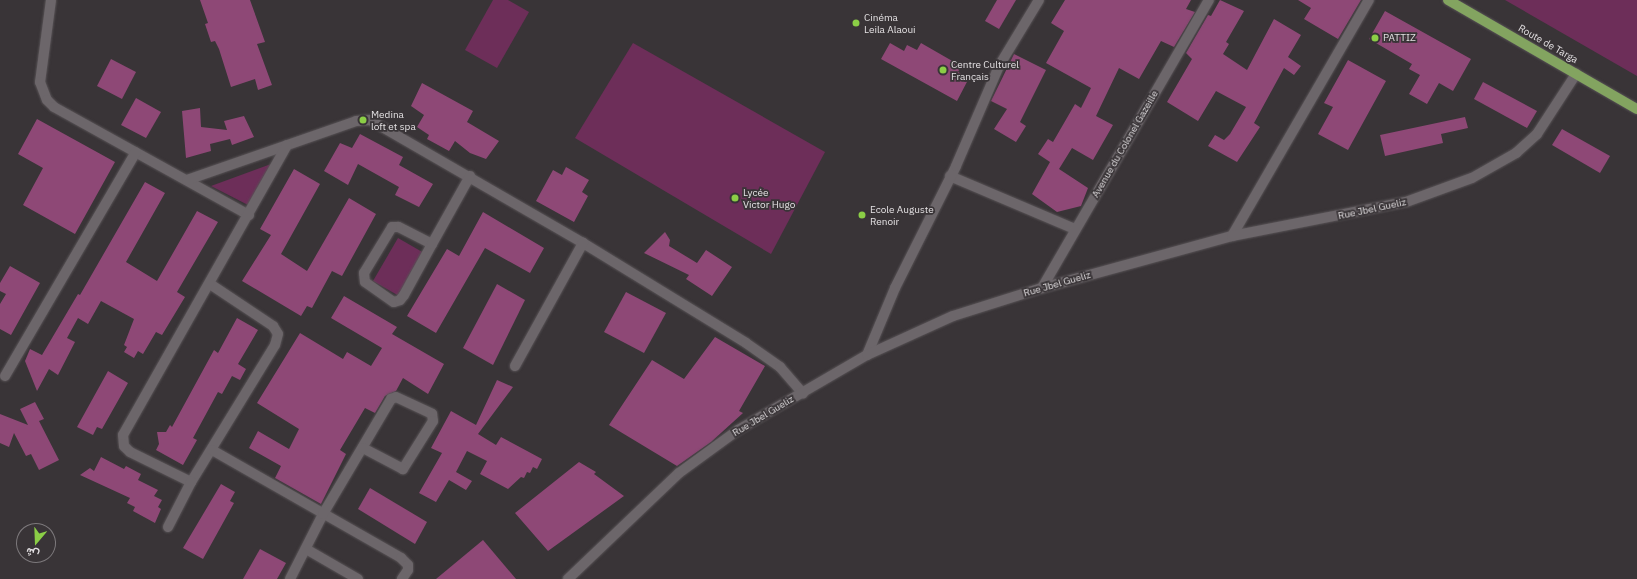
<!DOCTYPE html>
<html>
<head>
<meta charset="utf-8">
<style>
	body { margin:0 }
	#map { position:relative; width:1637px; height:579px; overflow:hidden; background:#393437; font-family:"IBM Plex Sans",Vazirmatn,sans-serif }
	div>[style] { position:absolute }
	.green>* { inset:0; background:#6d2e59 }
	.building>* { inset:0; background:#8e4876 }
	.roads { filter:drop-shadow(0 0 1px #575255) drop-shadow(0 0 1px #575255) }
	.minor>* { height:10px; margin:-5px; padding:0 5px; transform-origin:5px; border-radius:5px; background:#6c666a }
	.major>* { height:10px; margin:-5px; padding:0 5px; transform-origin:5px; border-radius:5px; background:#83a460 }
	.dots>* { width:11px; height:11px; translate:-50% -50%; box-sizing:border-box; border:2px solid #393437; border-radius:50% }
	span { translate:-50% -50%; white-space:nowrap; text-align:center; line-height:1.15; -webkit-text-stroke:3.5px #393437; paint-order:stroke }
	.poi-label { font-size:10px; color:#e4e1e3 }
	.left { translate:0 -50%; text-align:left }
	.street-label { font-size:10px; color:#e4e1e3 }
	.north { position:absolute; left:16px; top:523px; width:40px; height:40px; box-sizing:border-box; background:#393437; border:1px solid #7d797c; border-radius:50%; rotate:199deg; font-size:11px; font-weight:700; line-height:16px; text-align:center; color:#e4e1e3 }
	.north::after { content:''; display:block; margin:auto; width:14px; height:18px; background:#8bce46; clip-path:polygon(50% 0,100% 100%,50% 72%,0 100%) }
</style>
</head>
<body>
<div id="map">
	<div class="green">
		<i style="clip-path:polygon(493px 0,508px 0,529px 12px,497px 68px,465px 50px)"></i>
		<i style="clip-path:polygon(1505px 0,1637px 0,1637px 76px)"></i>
		<i style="clip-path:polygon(633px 43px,825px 152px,771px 254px,575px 138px)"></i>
		<i style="clip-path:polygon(271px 164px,250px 206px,211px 186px)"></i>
		<i style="clip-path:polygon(398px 238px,424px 253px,399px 296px,373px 281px)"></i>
	</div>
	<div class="building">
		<i style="clip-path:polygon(200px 0,250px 0,265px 42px,257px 44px,272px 85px,258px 90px,255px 79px,231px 87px,219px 49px,215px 41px,211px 42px,205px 24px,208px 23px)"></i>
		<i style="clip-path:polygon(997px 0,1016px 0,999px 29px,985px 21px)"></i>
		<i style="clip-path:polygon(1065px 0,1191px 0,1186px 9px,1195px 12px,1174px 47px,1161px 41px,1139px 79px,1119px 68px,1096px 116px,1113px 125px,1093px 160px,1072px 148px,1059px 169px,1088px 188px,1081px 206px,1057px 212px,1032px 194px,1050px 162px,1038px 154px,1048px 139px,1053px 142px,1075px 104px,1081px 108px,1091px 88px,1046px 63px,1064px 31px,1051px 23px)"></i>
		<i style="clip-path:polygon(1220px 0,1244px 11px,1226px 42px,1229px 44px,1223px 54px,1247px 70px,1274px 19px,1301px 35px,1288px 57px,1301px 66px,1294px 75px,1284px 68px,1254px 123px,1260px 127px,1237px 162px,1208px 146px,1215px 135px,1224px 140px,1230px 134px,1246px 107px,1216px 91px,1198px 121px,1167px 102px,1192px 59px,1186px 53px,1208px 15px,1211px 16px)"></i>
		<i style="clip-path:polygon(1298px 0,1361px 0,1338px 39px,1304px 19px,1311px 8px)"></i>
		<i style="clip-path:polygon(1385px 11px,1471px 59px,1453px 91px,1439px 83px,1427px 104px,1409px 94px,1420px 75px,1409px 69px,1412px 64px,1369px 39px)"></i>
		<i style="clip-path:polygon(890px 43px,904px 51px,907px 45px,917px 50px,921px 43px,961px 66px,958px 72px,969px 78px,957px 101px,881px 59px)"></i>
		<i style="clip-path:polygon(1014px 54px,1046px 70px,1020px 122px,1026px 126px,1016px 142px,994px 129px,1007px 109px,991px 101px)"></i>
		<i style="clip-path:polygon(111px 59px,136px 72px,122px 99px,97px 86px)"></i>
		<i style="clip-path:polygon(1348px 60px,1386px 81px,1348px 150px,1318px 134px,1333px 107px,1324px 103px)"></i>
		<i style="clip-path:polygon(1483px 82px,1537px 111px,1527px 128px,1474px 99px)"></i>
		<i style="clip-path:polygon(422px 83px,473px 111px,467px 122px,499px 141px,486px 159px,470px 153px,455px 141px,449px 151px,427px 139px,429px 135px,417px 127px,424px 115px,411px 106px)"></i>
		<i style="clip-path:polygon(136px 98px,161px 112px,146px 138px,121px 125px)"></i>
		<i style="clip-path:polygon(200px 108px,201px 127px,227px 130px,224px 121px,244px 116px,254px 137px,232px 145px,230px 139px,210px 144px,211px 151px,186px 158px,182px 111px)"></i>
		<i style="clip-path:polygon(1465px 117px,1468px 128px,1441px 134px,1443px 143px,1385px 156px,1380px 135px)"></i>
		<i style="clip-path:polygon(37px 119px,115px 162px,75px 234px,23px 205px,43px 168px,18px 154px)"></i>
		<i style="clip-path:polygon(1562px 129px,1610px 156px,1600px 173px,1552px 145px)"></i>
		<i style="clip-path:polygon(360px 134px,403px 157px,399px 165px,433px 184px,419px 207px,395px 195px,399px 187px,358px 164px,348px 185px,324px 171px,340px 143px,352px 148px)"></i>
		<i style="clip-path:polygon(566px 167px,589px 180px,582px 192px,588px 196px,574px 222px,536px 201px,553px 170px,562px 175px)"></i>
		<i style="clip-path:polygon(294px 169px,320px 184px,281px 254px,307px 271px,349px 198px,376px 214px,342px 276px,332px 271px,312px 308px,307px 306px,301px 316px,242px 281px,271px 235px,260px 229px)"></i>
		<i style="clip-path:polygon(145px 182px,165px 193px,126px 262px,157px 281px,197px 211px,218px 222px,177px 292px,185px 297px,162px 335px,156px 332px,143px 354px,138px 351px,134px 358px,124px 352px,127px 347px,124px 345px,134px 319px,101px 301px,88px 324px,78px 318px,67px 338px,75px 342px,58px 375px,49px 369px,37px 391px,25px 361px,30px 349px,42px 355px,78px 294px,80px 295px)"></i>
		<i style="clip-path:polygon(483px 212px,544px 248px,530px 273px,485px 248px,436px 333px,407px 316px,447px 249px,459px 256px)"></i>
		<i style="clip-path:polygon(665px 232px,670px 240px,669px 246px,697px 263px,706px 250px,732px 267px,712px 296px,686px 279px,689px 275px,644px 253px)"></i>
		<i style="clip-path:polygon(10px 266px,40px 283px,11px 335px,0 329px,0 304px,6px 294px,0 291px,0 283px)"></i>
		<i style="clip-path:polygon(497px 284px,525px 300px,493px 365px,463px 348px)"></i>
		<i style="clip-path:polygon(626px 292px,666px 313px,644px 353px,604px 332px)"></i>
		<i style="clip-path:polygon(344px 296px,397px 327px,392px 334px,444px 364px,428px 394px,403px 378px,396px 391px,385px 396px,375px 413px,365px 408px,340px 450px,346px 454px,321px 504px,275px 478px,281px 466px,249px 448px,258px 431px,289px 449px,299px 429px,257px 403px,300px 333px,343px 359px,347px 352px,371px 366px,382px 348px,331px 318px)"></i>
		<i style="clip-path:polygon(237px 318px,258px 330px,238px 364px,246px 369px,240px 380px,232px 376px,222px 394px,218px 392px,193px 438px,197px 440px,183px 465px,156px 450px,159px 444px,157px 432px,166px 432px,170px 425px,172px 427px,214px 350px,218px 353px)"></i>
		<i style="clip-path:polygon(715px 337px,765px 366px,739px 411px,743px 413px,711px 442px,677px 466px,609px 425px,652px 360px,684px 379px)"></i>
		<i style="clip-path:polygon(108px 371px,128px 383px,102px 429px,97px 427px,93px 435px,77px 427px)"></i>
		<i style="clip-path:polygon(497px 380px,513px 387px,478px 434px,496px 445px,501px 437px,542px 459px,537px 469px,533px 467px,530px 473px,527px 472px,524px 478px,521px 477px,508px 489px,480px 474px,487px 461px,467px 451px,456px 472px,472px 481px,466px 490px,449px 480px,436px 502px,419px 493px,442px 453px,431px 448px,451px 411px,476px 425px)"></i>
		<i style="clip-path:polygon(35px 402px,44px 419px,39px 421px,59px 460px,39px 470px,31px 454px,26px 456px,14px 433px,9px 447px,0 443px,0 414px,28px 425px,20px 409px)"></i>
		<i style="clip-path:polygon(101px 457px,124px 469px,126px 466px,141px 474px,138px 480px,158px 490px,154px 496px,162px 500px,158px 507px,161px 509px,155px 523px,133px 511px,135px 507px,127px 503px,130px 498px,80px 475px,90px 468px,94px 471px)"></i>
		<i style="clip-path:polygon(579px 462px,596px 472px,594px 474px,624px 496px,548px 551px,515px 513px)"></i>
		<i style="clip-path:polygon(221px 484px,235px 492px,230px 501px,234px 503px,203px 559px,183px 548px)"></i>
		<i style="clip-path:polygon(370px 488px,427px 522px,415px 544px,358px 509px)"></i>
		<i style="clip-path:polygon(483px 540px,516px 579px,436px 579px)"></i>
		<i style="clip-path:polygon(260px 549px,286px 563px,277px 579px,243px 579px)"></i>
	</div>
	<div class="roads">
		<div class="minor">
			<i style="left:51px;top:0;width:83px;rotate:97.6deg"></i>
			<i style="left:40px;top:82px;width:19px;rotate:69deg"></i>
			<i style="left:47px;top:100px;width:10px;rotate:45deg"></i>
			<i style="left:54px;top:107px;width:223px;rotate:29deg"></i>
			<i style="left:950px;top:176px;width:136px;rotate:23deg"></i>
			<i style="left:187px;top:180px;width:179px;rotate:-19.2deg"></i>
			<i style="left:356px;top:121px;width:14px;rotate:-4deg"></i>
			<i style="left:370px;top:120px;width:246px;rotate:30deg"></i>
			<i style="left:583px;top:243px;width:191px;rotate:31.5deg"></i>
			<i style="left:746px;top:343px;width:42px;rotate:35.2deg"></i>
			<i style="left:780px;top:367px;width:35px;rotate:49deg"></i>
			<i style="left:1232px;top:236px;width:273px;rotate:-59.9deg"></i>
			<i style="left:432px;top:244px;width:38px;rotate:-153deg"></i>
			<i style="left:398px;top:227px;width:6px;rotate:180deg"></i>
			<i style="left:392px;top:227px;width:54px;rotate:121.3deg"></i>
			<i style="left:364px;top:273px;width:9px;rotate:84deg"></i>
			<i style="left:365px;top:282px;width:35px;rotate:35deg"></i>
			<i style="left:394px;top:302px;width:6px;rotate:-18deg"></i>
			<i style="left:400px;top:300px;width:6px;rotate:-51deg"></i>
			<i style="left:404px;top:295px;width:58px;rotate:-61.2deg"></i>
			<i style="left:432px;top:244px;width:78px;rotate:-60.8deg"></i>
			<i style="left:210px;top:284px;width:76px;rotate:33.7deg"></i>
			<i style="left:273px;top:326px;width:9px;rotate:58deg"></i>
			<i style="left:278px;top:334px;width:11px;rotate:105deg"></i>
			<i style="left:275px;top:345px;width:161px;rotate:121.5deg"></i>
			<i style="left:191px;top:482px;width:68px;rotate:-153.8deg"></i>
			<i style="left:130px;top:452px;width:8px;rotate:-135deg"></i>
			<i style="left:124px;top:446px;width:11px;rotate:-95deg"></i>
			<i style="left:123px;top:435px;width:333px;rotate:-60.5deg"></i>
			<i style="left:1042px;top:288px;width:333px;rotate:-59.9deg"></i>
			<i style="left:867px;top:355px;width:73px;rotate:-67.3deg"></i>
			<i style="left:895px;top:288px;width:136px;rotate:-63.4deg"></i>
			<i style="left:956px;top:166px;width:109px;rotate:-66.7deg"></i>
			<i style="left:999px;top:66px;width:77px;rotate:-58.8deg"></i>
			<i style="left:515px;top:366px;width:141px;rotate:-61.1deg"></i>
			<i style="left:5px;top:376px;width:259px;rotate:-59.7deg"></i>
			<i style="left:212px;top:450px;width:218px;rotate:29.7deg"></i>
			<i style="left:401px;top:558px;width:10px;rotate:45deg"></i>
			<i style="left:408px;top:565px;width:5px;rotate:90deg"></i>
			<i style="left:408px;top:570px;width:11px;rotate:124deg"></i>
			<i style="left:168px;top:527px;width:51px;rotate:-62.9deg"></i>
			<i style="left:306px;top:549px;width:60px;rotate:30deg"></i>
			<i style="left:290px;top:579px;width:73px;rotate:-63.1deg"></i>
			<i style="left:323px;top:514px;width:134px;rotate:-59.4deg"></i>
			<i style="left:391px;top:399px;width:5px;rotate:-22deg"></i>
			<i style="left:396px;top:397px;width:40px;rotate:25deg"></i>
			<i style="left:432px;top:414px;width:7px;rotate:82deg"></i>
			<i style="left:433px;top:421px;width:57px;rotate:122deg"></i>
			<i style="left:403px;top:469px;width:45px;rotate:-152.3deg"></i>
			<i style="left:568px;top:579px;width:153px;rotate:-43.7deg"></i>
			<i style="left:679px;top:473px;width:73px;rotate:-36.1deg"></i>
			<i style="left:738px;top:430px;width:149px;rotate:-30.2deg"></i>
			<i style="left:867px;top:355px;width:94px;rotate:-24.4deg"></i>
			<i style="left:953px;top:316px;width:93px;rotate:-17.5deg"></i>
			<i style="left:1042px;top:288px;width:197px;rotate:-15.3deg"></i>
			<i style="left:1232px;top:236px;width:177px;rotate:-11.1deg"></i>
			<i style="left:1406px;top:202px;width:70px;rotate:-20deg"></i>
			<i style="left:1472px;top:178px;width:51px;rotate:-29.6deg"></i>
			<i style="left:1516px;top:153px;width:28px;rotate:-42deg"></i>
			<i style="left:1537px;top:134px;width:72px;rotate:-57deg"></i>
		</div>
		<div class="major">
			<i style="left:1448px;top:0;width:218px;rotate:30deg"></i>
		</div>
	</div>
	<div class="dots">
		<i style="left:856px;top:23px;background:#8bce46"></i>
		<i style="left:1375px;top:38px;background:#8bce46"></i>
		<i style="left:943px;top:70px;background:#8bce46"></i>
		<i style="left:363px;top:120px;background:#8bce46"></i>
		<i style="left:735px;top:198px;background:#8bce46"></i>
		<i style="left:862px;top:215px;background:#8bce46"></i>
	</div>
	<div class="poi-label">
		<span class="left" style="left:864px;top:23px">Cinéma<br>Leila Alaoui</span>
		<span class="left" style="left:1383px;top:38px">PATTIZ</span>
		<span class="left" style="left:951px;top:70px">Centre Culturel<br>Français</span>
		<span class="left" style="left:371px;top:120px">Medina<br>loft et spa</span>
		<span class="left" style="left:743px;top:198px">Lycée<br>Victor Hugo</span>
		<span class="left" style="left:870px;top:215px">Ecole Auguste<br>Renoir</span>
	</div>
	<div class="street-label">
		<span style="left:1548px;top:44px;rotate:30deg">Route de Targa</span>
		<span style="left:1125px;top:144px;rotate:-60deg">Avenue du Colonel Gazeille</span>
		<span style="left:1372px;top:209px;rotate:-12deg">Rue Jbel Gueliz</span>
		<span style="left:1057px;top:284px;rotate:-16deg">Rue Jbel Gueliz</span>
		<span style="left:763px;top:416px;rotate:-31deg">Rue Jbel Gueliz</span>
	</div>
	<div class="north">ش</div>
</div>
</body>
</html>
